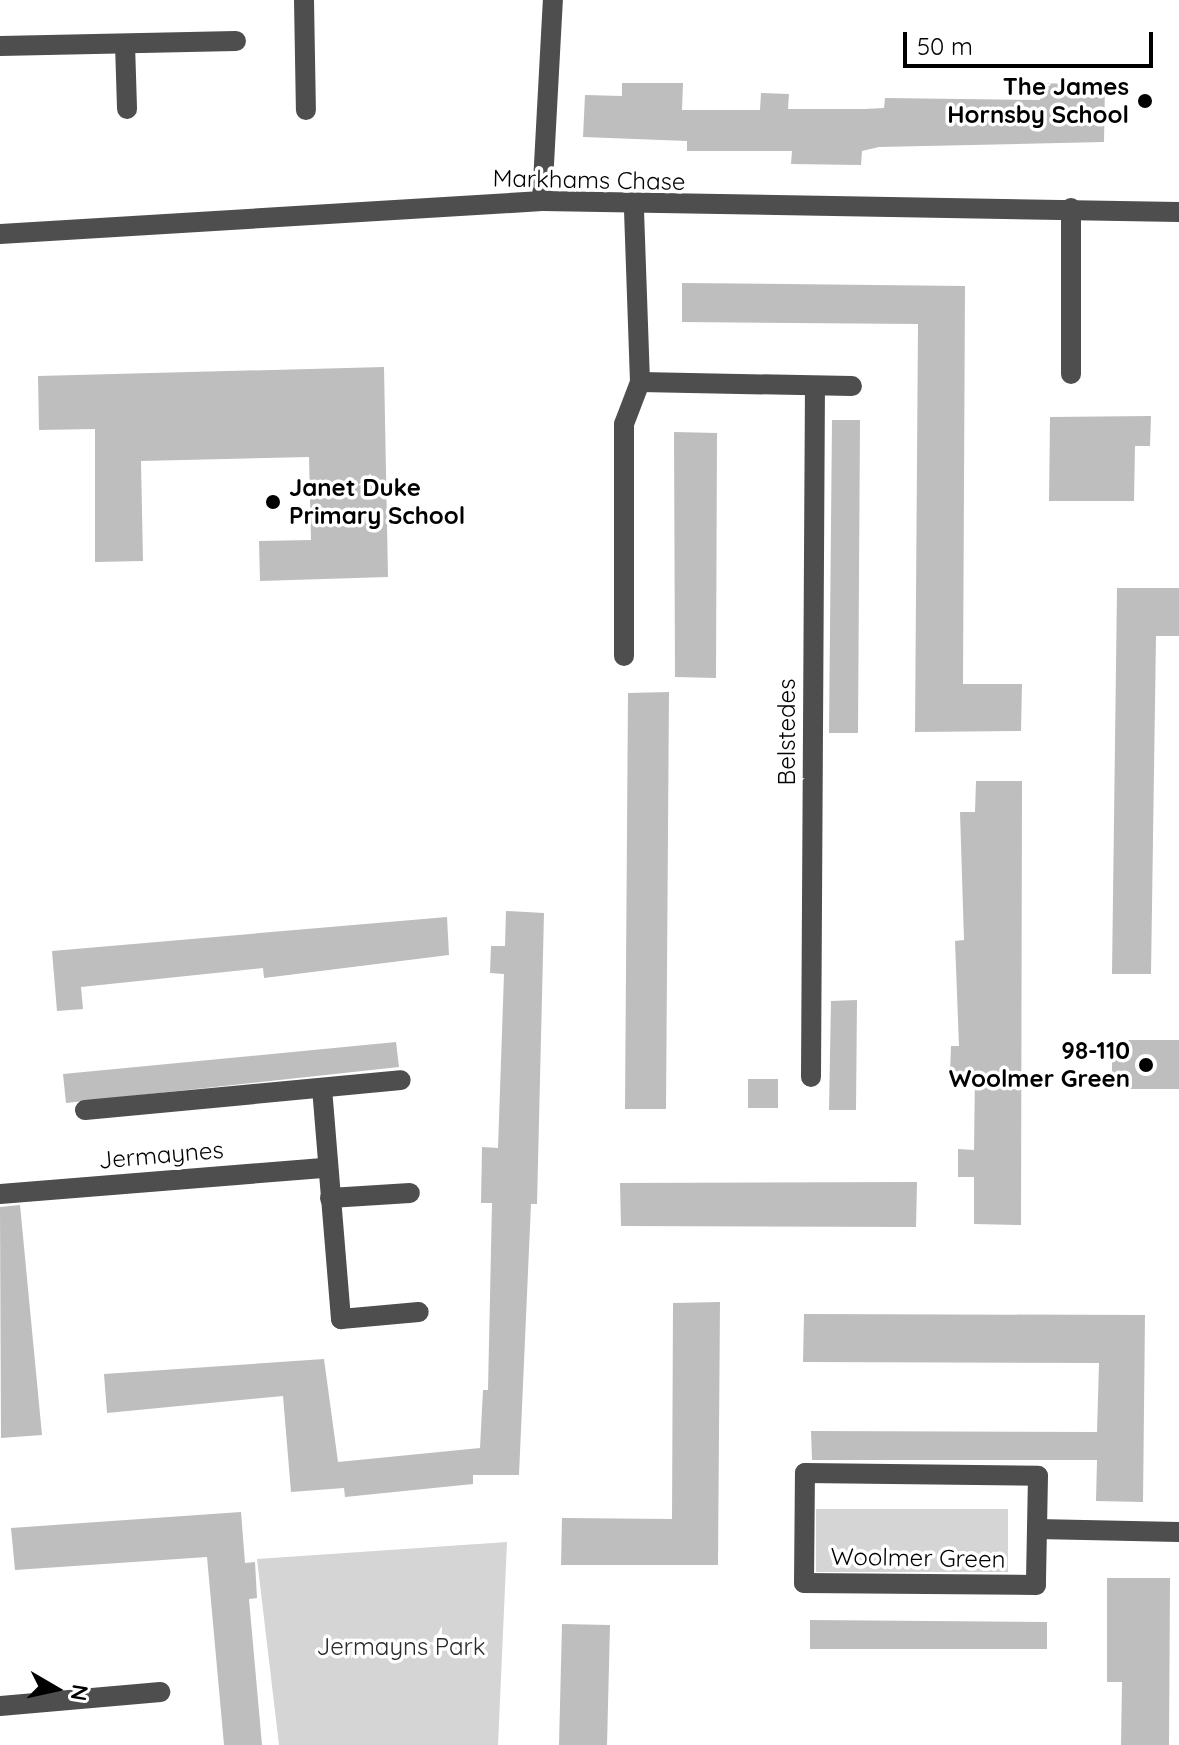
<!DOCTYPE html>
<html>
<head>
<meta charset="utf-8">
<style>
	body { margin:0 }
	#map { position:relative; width:1179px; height:1745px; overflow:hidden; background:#fff; font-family:Quicksand,sans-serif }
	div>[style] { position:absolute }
	.green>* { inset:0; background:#d5d5d5 }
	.building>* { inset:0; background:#bebebe }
	.minor>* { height:20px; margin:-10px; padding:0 10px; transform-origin:10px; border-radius:10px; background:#4e4e4e }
	.dots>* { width:22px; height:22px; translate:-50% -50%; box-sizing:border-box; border:4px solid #fff; border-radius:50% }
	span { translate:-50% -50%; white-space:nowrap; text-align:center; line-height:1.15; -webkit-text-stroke:7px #fff; paint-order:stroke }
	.poi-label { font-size:24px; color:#000; font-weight:700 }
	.right { translate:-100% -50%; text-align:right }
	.left { translate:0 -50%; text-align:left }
	.street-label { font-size:24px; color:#000 }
	.park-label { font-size:24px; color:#2c2c2c }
	.north { position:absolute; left:16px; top:1649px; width:80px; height:80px; -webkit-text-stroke:6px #fff; paint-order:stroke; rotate:99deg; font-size:22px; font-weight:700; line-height:32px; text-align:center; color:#000 }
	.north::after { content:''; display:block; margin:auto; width:28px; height:36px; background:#000; clip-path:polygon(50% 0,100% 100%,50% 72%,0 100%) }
	.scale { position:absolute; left:903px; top:32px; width:250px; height:36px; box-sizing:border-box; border:4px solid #000; border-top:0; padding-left:10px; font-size:24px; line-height:28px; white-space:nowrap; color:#000; -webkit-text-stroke:6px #fff; paint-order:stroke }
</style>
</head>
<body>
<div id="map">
	<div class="green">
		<i style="clip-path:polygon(816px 1509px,1008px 1509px,1008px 1572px,816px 1572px)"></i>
		<i style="clip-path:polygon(507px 1542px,498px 1745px,279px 1745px,257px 1559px)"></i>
	</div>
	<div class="building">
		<i style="clip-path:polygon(622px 83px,683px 83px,682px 110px,760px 110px,761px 93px,789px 94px,788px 109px,865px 109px,884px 108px,885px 98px,1040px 100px,1041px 83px,1105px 85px,1104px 142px,879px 147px,862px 151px,861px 165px,791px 164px,792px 151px,687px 151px,687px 141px,583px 137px,585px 95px,622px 96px)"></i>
		<i style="clip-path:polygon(682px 283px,965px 286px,963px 684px,1022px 684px,1021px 731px,915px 732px,918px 324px,682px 322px)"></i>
		<i style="clip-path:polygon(384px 367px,388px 577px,260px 581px,259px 541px,311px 540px,309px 457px,141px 461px,143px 561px,95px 562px,95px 429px,39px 430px,38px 376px)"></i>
		<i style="clip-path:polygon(1151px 416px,1150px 446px,1135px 446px,1134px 501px,1049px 501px,1050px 417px)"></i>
		<i style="clip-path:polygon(832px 420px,860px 420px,858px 733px,829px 733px)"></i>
		<i style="clip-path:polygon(674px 432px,717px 433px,716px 678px,675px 677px)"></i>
		<i style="clip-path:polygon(1117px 588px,1179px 588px,1179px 636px,1156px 636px,1151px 974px,1112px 974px)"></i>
		<i style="clip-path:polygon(669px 692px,666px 1109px,625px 1109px,628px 693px)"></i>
		<i style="clip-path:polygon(976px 781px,1022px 781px,1021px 1225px,974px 1224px,974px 1177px,958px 1177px,958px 1149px,974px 1150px,975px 1073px,950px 1072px,951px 1046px,959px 1046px,955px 941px,964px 940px,960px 812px,975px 812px)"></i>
		<i style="clip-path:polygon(506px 911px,544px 913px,537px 1204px,531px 1204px,519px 1475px,473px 1475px,473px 1484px,345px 1497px,344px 1488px,291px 1492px,283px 1396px,107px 1413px,104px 1374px,324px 1359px,338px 1462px,480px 1448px,483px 1390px,488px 1390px,492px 1203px,481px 1203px,482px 1147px,498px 1148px,504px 974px,490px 973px,491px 946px,505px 946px)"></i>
		<i style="clip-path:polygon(447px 917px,449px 955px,264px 978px,263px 968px,81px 987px,83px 1009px,57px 1011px,52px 951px)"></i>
		<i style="clip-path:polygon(857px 1000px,856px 1110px,829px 1110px,831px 1001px)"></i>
		<i style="clip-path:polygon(1112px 1040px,1179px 1040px,1179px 1089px,1112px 1089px)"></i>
		<i style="clip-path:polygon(396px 1042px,399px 1067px,66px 1103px,63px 1074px)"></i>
		<i style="clip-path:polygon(748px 1079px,778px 1079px,778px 1108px,748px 1108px)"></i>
		<i style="clip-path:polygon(917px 1182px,916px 1227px,621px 1226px,620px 1183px)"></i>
		<i style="clip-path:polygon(20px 1205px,42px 1435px,1px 1438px,0 1207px)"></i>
		<i style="clip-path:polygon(720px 1302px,718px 1565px,561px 1565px,562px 1518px,672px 1519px,673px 1303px)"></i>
		<i style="clip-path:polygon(804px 1314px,1145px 1315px,1143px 1502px,1096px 1501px,1097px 1460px,812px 1460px,811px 1431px,1097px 1432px,1099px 1363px,803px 1362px)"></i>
		<i style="clip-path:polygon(241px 1512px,245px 1563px,255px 1562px,257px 1598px,249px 1599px,262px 1745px,224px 1745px,207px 1557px,15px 1570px,11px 1528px)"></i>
		<i style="clip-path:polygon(1107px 1578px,1170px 1578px,1169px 1745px,1121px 1745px,1122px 1682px,1107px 1682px)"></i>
		<i style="clip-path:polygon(810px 1620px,1047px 1622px,1047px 1649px,810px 1649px)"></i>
		<i style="clip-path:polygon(562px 1624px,610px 1625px,607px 1745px,559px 1745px)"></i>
	</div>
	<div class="minor">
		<i style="left:304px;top:0;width:110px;rotate:89deg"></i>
		<i style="left:125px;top:44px;width:65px;rotate:88.2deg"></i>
		<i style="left:0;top:46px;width:236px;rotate:-1.2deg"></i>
		<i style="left:542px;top:201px;width:201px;rotate:-86.9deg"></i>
		<i style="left:1071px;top:208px;width:166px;rotate:90deg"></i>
		<i style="left:0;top:234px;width:543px;rotate:-3.48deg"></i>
		<i style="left:542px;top:201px;width:637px;rotate:0.99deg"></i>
		<i style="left:640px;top:382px;width:212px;rotate:1.1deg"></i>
		<i style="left:624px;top:656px;width:232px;rotate:-90deg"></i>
		<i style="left:624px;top:424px;width:45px;rotate:-69.1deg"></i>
		<i style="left:640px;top:382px;width:175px;rotate:-92deg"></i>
		<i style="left:811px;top:1077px;width:690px;rotate:-89.67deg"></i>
		<i style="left:322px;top:1088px;width:232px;rotate:85.3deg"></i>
		<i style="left:341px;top:1319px;width:78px;rotate:-5.1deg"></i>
		<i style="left:85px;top:1110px;width:317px;rotate:-5.4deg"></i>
		<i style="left:0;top:1194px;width:327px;rotate:-4.6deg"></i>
		<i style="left:330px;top:1198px;width:80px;rotate:-3.6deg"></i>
		<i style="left:805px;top:1473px;width:233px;rotate:0.7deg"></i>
		<i style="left:1038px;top:1476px;width:109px;rotate:91.1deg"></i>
		<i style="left:1036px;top:1585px;width:232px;rotate:-179.5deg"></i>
		<i style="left:804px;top:1583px;width:110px;rotate:-89.5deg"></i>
		<i style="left:1037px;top:1529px;width:142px;rotate:1.2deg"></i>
		<i style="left:0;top:1706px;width:161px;rotate:-5deg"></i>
	</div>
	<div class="dots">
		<i style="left:1145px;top:101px;background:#000"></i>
		<i style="left:273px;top:502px;background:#000"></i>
		<i style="left:1146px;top:1065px;background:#000"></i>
	</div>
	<div class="poi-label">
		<span class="right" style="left:1129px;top:101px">The James<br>Hornsby School</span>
		<span class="left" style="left:289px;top:502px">Janet Duke<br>Primary School</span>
		<span class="right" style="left:1130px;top:1065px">98-110<br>Woolmer Green</span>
	</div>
	<div class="street-label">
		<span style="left:589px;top:180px;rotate:1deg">Markhams Chase</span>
		<span style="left:787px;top:732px;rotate:-90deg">Belstedes</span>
		<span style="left:161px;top:1155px;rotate:-5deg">Jermaynes</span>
		<span style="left:918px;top:1558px;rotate:1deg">Woolmer Green</span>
	</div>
	<div class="park-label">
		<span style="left:401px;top:1647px">Jermayns Park</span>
	</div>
	<div class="north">N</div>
	<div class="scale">50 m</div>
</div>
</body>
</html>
